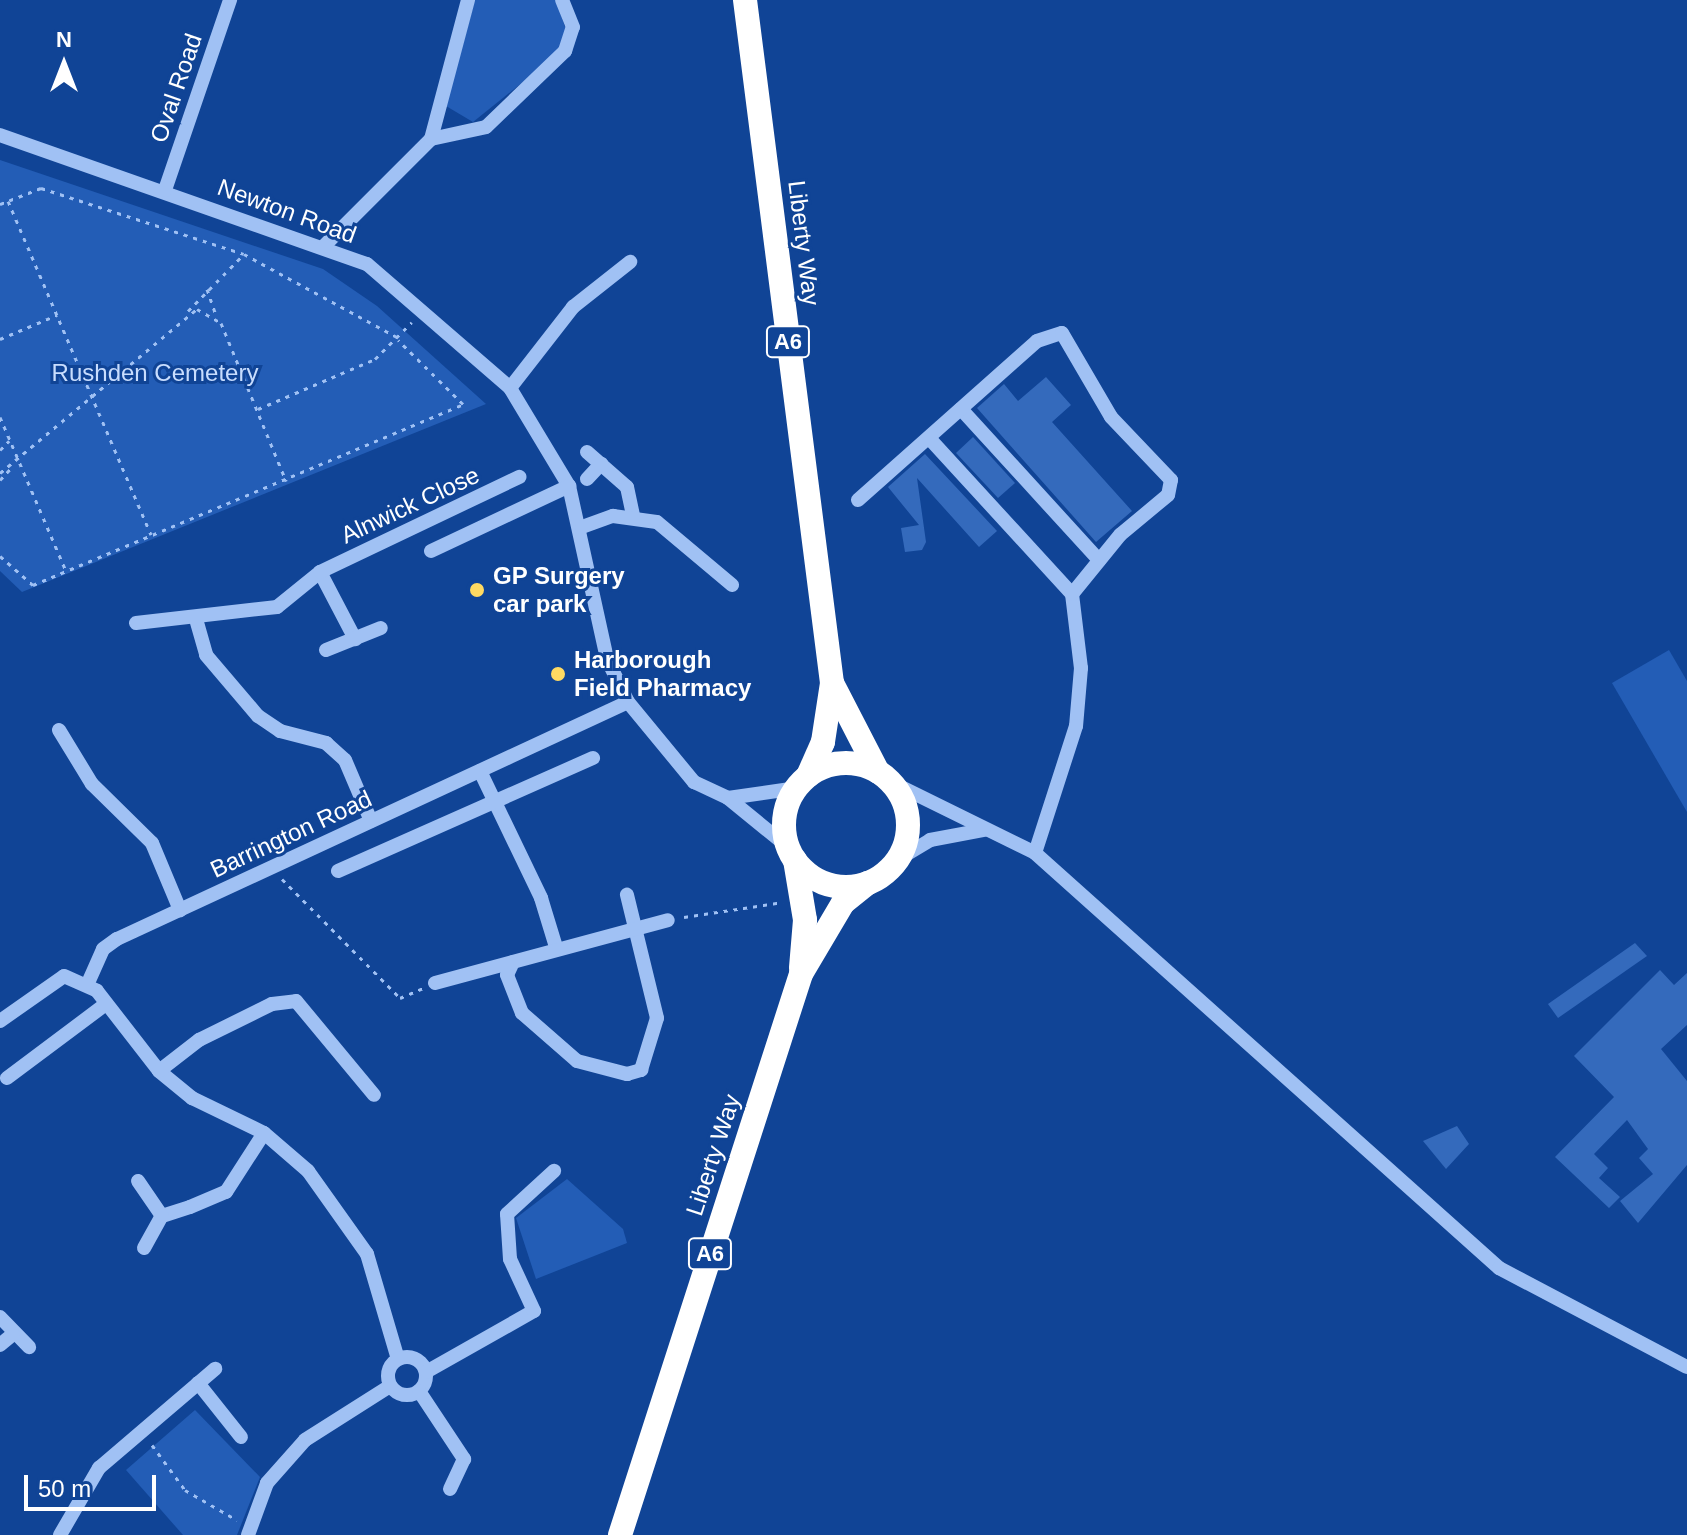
<!DOCTYPE html>
<html>
<head>
<meta charset="utf-8">
<style>
	body { margin:0 }
	#map { position:relative; width:1687px; height:1535px; overflow:hidden; background:#104496; font-family:Arial,sans-serif }
	div>[style] { position:absolute }
	.green>* { inset:0; background:#235db6 }
	.building>* { inset:0; background:#346abc }
	.path>* { height:3px; margin-top:-1.5px; transform-origin:0; background:repeating-linear-gradient(90deg,#a0c1f4 0 4px,transparent 0 10px) }
	.minor>* { height:14px; margin:-7px; padding:0 7px; transform-origin:7px; border-radius:7px; background:#a0c1f4 }
	.minor>.ring { margin:-7px; padding:0; box-sizing:content-box; background:none; border:14px solid #a0c1f4; border-radius:50% }
	.highway>* { height:24px; margin:-12px; padding:0 12px; transform-origin:12px; border-radius:12px; background:#fff }
	.highway>.ring { margin:-12px; padding:0; box-sizing:content-box; background:none; border:24px solid #fff; border-radius:50% }
	.dots>* { width:22px; height:22px; translate:-50% -50%; box-sizing:border-box; border:4px solid #104496; border-radius:50% }
	span { translate:-50% -50%; white-space:nowrap; text-align:center; line-height:1.15; -webkit-text-stroke:6px #104496; paint-order:stroke }
	.shield-label span { padding:2px 6px; background:#104496; border:2px solid; border-radius:6px; -webkit-text-stroke-width:0 }
	.shield-label { font-size:22px; color:#fff; font-weight:700 }
	.street-label { font-size:24px; color:#fff }
	.park-label { font-size:24px; color:#c8ddfe }
	.poi-label { font-size:24px; color:#fff; font-weight:700 }
	.left { translate:0 -50%; text-align:left }
	.north { position:absolute; left:24px; top:24px; width:80px; height:80px; -webkit-text-stroke:6px #104496; paint-order:stroke; rotate:0deg; font-size:22px; font-weight:700; line-height:32px; text-align:center; color:#fff }
	.north::after { content:''; display:block; margin:auto; width:28px; height:36px; background:#fff; clip-path:polygon(50% 0,100% 100%,50% 72%,0 100%) }
	.scale { position:absolute; left:24px; top:1475px; width:132px; height:36px; box-sizing:border-box; border:4px solid #fff; border-top:0; padding-left:10px; font-size:24px; line-height:28px; white-space:nowrap; color:#fff; -webkit-text-stroke:6px #104496; paint-order:stroke }
</style>
</head>
<body>
<div id="map">
	<div class="green">
		<i style="clip-path:polygon(475px 0,556px 0,566px 30px,559px 53px,473px 122px,446px 106px)"></i>
		<i style="clip-path:polygon(0 160px,323px 269px,377px 306px,486px 404px,22px 592px,0 571px)"></i>
		<i style="clip-path:polygon(1669px 650px,1687px 681px,1687px 812px,1612px 683px)"></i>
		<i style="clip-path:polygon(567px 1179px,623px 1229px,627px 1243px,536px 1279px,516px 1218px)"></i>
		<i style="clip-path:polygon(195px 1410px,260px 1477px,237px 1535px,183px 1535px,126px 1470px)"></i>
	</div>
	<div class="building">
		<i style="clip-path:polygon(1046px 377px,1071px 405px,1052px 422px,1132px 511px,1096px 542px,977px 408px,1004px 384px,1018px 401px)"></i>
		<i style="clip-path:polygon(973px 437px,1015px 483px,998px 498px,956px 453px)"></i>
		<i style="clip-path:polygon(925px 454px,997px 531px,979px 547px,917px 478px,926px 542px,922px 550px,905px 552px,901px 528px,919px 525px,888px 487px)"></i>
		<i style="clip-path:polygon(1635px 943px,1647px 956px,1558px 1018px,1548px 1004px)"></i>
		<i style="clip-path:polygon(1660px 970px,1674px 985px,1687px 973px,1687px 1025px,1661px 1049px,1687px 1081px,1687px 1165px,1638px 1223px,1620px 1201px,1653px 1174px,1639px 1158px,1648px 1149px,1627px 1120px,1594px 1154px,1608px 1168px,1599px 1178px,1620px 1197px,1609px 1208px,1555px 1157px,1614px 1097px,1574px 1056px)"></i>
		<i style="clip-path:polygon(1457px 1126px,1469px 1144px,1446px 1169px,1423px 1141px)"></i>
	</div>
	<div class="path">
		<i style="left:8px;top:201px;width:363px;rotate:66.8deg"></i>
		<i style="left:0;top:204px;width:44px;rotate:-21.3deg"></i>
		<i style="left:41px;top:188px;width:213px;rotate:18deg"></i>
		<i style="left:244px;top:254px;width:176px;rotate:28.5deg"></i>
		<i style="left:207px;top:289px;width:28px;rotate:71deg"></i>
		<i style="left:188px;top:311px;width:80px;rotate:-45.5deg"></i>
		<i style="left:0;top:339px;width:62px;rotate:-22.8deg"></i>
		<i style="left:258px;top:409px;width:127px;rotate:-23.1deg"></i>
		<i style="left:375px;top:359px;width:52px;rotate:-45deg"></i>
		<i style="left:0;top:417px;width:168px;rotate:66.8deg"></i>
		<i style="left:0;top:450px;width:13px;rotate:-45deg"></i>
		<i style="left:0;top:473px;width:256px;rotate:-39.8deg"></i>
		<i style="left:197px;top:309px;width:28px;rotate:30deg"></i>
		<i style="left:221px;top:323px;width:171px;rotate:67.6deg"></i>
		<i style="left:0;top:480px;width:16px;rotate:-47deg"></i>
		<i style="left:0;top:556px;width:44px;rotate:41.3deg"></i>
		<i style="left:33px;top:585px;width:467px;rotate:-22.8deg"></i>
		<i style="left:463px;top:404px;width:91px;rotate:-135.4deg"></i>
		<i style="left:282px;top:879px;width:168px;rotate:45.2deg"></i>
		<i style="left:400px;top:998px;width:25px;rotate:-23deg"></i>
		<i style="left:684px;top:917px;width:100px;rotate:-8.6deg"></i>
		<i style="left:152px;top:1445px;width:56px;rotate:53.7deg"></i>
		<i style="left:185px;top:1490px;width:60px;rotate:30deg"></i>
	</div>
	<div class="minor">
		<i style="left:0;top:135px;width:389px;rotate:19.4deg"></i>
		<i style="left:367px;top:264px;width:189px;rotate:40.9deg"></i>
		<i style="left:510px;top:388px;width:114px;rotate:59deg"></i>
		<i style="left:569px;top:486px;width:177px;rotate:77.6deg"></i>
		<i style="left:607px;top:659px;width:48px;rotate:64deg"></i>
		<i style="left:628px;top:702px;width:104px;rotate:50.5deg"></i>
		<i style="left:694px;top:782px;width:38px;rotate:25deg"></i>
		<i style="left:728px;top:798px;width:77px;rotate:39.2deg"></i>
		<i style="left:431px;top:139px;width:144px;rotate:-75.1deg"></i>
		<i style="left:165px;top:190px;width:201px;rotate:-71.1deg"></i>
		<i style="left:324px;top:246px;width:151px;rotate:-45deg"></i>
		<i style="left:431px;top:139px;width:56px;rotate:-12.3deg"></i>
		<i style="left:486px;top:127px;width:110px;rotate:-43.9deg"></i>
		<i style="left:565px;top:51px;width:25px;rotate:-72deg"></i>
		<i style="left:573px;top:27px;width:29px;rotate:-112deg"></i>
		<i style="left:510px;top:388px;width:103px;rotate:-52.1deg"></i>
		<i style="left:573px;top:307px;width:73px;rotate:-38.3deg"></i>
		<i style="left:961px;top:409px;width:205px;rotate:47.6deg"></i>
		<i style="left:929px;top:438px;width:212px;rotate:47.5deg"></i>
		<i style="left:1072px;top:594px;width:75px;rotate:83.1deg"></i>
		<i style="left:1081px;top:668px;width:58px;rotate:94.9deg"></i>
		<i style="left:1076px;top:726px;width:133px;rotate:107.9deg"></i>
		<i style="left:587px;top:452px;width:53px;rotate:41.2deg"></i>
		<i style="left:627px;top:487px;width:29px;rotate:78deg"></i>
		<i style="left:587px;top:479px;width:21px;rotate:-47deg"></i>
		<i style="left:858px;top:500px;width:239px;rotate:-41.6deg"></i>
		<i style="left:1037px;top:341px;width:26px;rotate:-18deg"></i>
		<i style="left:1062px;top:333px;width:97px;rotate:59.7deg"></i>
		<i style="left:1111px;top:417px;width:87px;rotate:46.4deg"></i>
		<i style="left:1171px;top:480px;width:15px;rotate:101deg"></i>
		<i style="left:1168px;top:495px;width:62px;rotate:140.2deg"></i>
		<i style="left:1120px;top:535px;width:76px;rotate:129.1deg"></i>
		<i style="left:582px;top:527px;width:33px;rotate:-20deg"></i>
		<i style="left:613px;top:516px;width:44px;rotate:7.8deg"></i>
		<i style="left:657px;top:522px;width:98px;rotate:40deg"></i>
		<i style="left:431px;top:551px;width:153px;rotate:-25.2deg"></i>
		<i style="left:320px;top:572px;width:76px;rotate:62.4deg"></i>
		<i style="left:196px;top:619px;width:37px;rotate:74deg"></i>
		<i style="left:206px;top:655px;width:80px;rotate:49.6deg"></i>
		<i style="left:258px;top:716px;width:27px;rotate:34deg"></i>
		<i style="left:280px;top:731px;width:48px;rotate:14.6deg"></i>
		<i style="left:326px;top:743px;width:25px;rotate:42deg"></i>
		<i style="left:345px;top:760px;width:66px;rotate:66.9deg"></i>
		<i style="left:136px;top:623px;width:142px;rotate:-6.5deg"></i>
		<i style="left:277px;top:607px;width:55px;rotate:-39.1deg"></i>
		<i style="left:320px;top:572px;width:221px;rotate:-25.5deg"></i>
		<i style="left:326px;top:650px;width:59px;rotate:-21.8deg"></i>
		<i style="left:59px;top:730px;width:63px;rotate:58.6deg"></i>
		<i style="left:92px;top:784px;width:84px;rotate:44.5deg"></i>
		<i style="left:152px;top:843px;width:73px;rotate:67.3deg"></i>
		<i style="left:480px;top:771px;width:141px;rotate:64.3deg"></i>
		<i style="left:541px;top:898px;width:51px;rotate:73deg"></i>
		<i style="left:891px;top:782px;width:161px;rotate:26.2deg"></i>
		<i style="left:1035px;top:853px;width:623px;rotate:41.81deg"></i>
		<i style="left:1499px;top:1268px;width:212px;rotate:27.8deg"></i>
		<i style="left:728px;top:798px;width:70px;rotate:-8.2deg"></i>
		<i style="left:897px;top:860px;width:39px;rotate:-31deg"></i>
		<i style="left:930px;top:840px;width:55px;rotate:-10.5deg"></i>
		<i style="left:338px;top:871px;width:279px;rotate:-23.9deg"></i>
		<i style="left:513px;top:962px;width:14px;rotate:115deg"></i>
		<i style="left:507px;top:975px;width:41px;rotate:68.5deg"></i>
		<i style="left:522px;top:1013px;width:73px;rotate:41.1deg"></i>
		<i style="left:577px;top:1061px;width:52px;rotate:14.6deg"></i>
		<i style="left:627px;top:1074px;width:15px;rotate:-16deg"></i>
		<i style="left:641px;top:1070px;width:54px;rotate:-72.9deg"></i>
		<i style="left:657px;top:1018px;width:127px;rotate:-103.7deg"></i>
		<i style="left:88px;top:983px;width:37px;rotate:-66deg"></i>
		<i style="left:103px;top:949px;width:17px;rotate:-36deg"></i>
		<i style="left:117px;top:939px;width:563px;rotate:-24.88deg"></i>
		<i style="left:435px;top:983px;width:241px;rotate:-15.1deg"></i>
		<i style="left:0;top:1021px;width:78px;rotate:-35.1deg"></i>
		<i style="left:64px;top:976px;width:36px;rotate:24deg"></i>
		<i style="left:97px;top:991px;width:101px;rotate:52.2deg"></i>
		<i style="left:159px;top:1071px;width:43px;rotate:39.3deg"></i>
		<i style="left:192px;top:1098px;width:80px;rotate:25.9deg"></i>
		<i style="left:264px;top:1133px;width:58px;rotate:40.8deg"></i>
		<i style="left:308px;top:1171px;width:102px;rotate:54.6deg"></i>
		<i style="left:367px;top:1254px;width:109px;rotate:73.6deg"></i>
		<i style="left:159px;top:1071px;width:51px;rotate:-37.8deg"></i>
		<i style="left:199px;top:1040px;width:81px;rotate:-26.3deg"></i>
		<i style="left:272px;top:1004px;width:24px;rotate:-7deg"></i>
		<i style="left:296px;top:1001px;width:122px;rotate:50.3deg"></i>
		<i style="left:7px;top:1078px;width:124px;rotate:-36.8deg"></i>
		<i style="left:138px;top:1181px;width:42px;rotate:55.6deg"></i>
		<i style="left:162px;top:1216px;width:29px;rotate:-18deg"></i>
		<i style="left:190px;top:1207px;width:39px;rotate:-23deg"></i>
		<i style="left:226px;top:1192px;width:70px;rotate:-57.2deg"></i>
		<i style="left:144px;top:1248px;width:37px;rotate:-61deg"></i>
		<i style="left:0;top:1317px;width:42px;rotate:46deg"></i>
		<i style="left:0;top:1345px;width:17px;rotate:-40deg"></i>
		<i class="ring" style="left:388px;top:1357px;width:24px;height:24px"></i>
		<i style="left:426px;top:1372px;width:124px;rotate:-29.5deg"></i>
		<i style="left:534px;top:1311px;width:57px;rotate:-114.8deg"></i>
		<i style="left:510px;top:1259px;width:45px;rotate:-93.8deg"></i>
		<i style="left:507px;top:1214px;width:64px;rotate:-42.5deg"></i>
		<i style="left:198px;top:1383px;width:69px;rotate:51.5deg"></i>
		<i style="left:419px;top:1391px;width:82px;rotate:56.5deg"></i>
		<i style="left:464px;top:1459px;width:33px;rotate:115deg"></i>
		<i style="left:60px;top:1535px;width:78px;rotate:-59.8deg"></i>
		<i style="left:99px;top:1468px;width:153px;rotate:-40.5deg"></i>
		<i style="left:248px;top:1535px;width:55px;rotate:-69.9deg"></i>
		<i style="left:267px;top:1483px;width:57px;rotate:-48.5deg"></i>
		<i style="left:305px;top:1440px;width:101px;rotate:-32.4deg"></i>
	</div>
	<div class="highway">
		<i style="left:745px;top:0;width:689px;rotate:82.74deg"></i>
		<i style="left:832px;top:683px;width:60px;rotate:98.7deg"></i>
		<i style="left:823px;top:742px;width:37px;rotate:114deg"></i>
		<i style="left:832px;top:683px;width:100px;rotate:62.7deg"></i>
		<i class="ring" style="left:784px;top:763px;width:100px;height:100px"></i>
		<i style="left:795px;top:860px;width:61px;rotate:80.5deg"></i>
		<i style="left:805px;top:920px;width:48px;rotate:94.8deg"></i>
		<i style="left:620px;top:1535px;width:589px;rotate:-72.12deg"></i>
		<i style="left:801px;top:974px;width:82px;rotate:-59.4deg"></i>
		<i style="left:843px;top:903px;width:32px;rotate:-39deg"></i>
	</div>
	<div class="dots">
		<i style="left:477px;top:590px;background:#ffda62"></i>
		<i style="left:558px;top:674px;background:#ffda62"></i>
	</div>
	<div class="shield-label">
		<span style="left:788px;top:342px">A6</span>
		<span style="left:710px;top:1254px">A6</span>
	</div>
	<div class="street-label">
		<span style="left:176px;top:88px;rotate:-71deg">Oval Road</span>
		<span style="left:287px;top:211px;rotate:20deg">Newton Road</span>
		<span style="left:804px;top:243px;rotate:83deg">Liberty Way</span>
		<span style="left:410px;top:505px;rotate:-25deg">Alnwick Close</span>
		<span style="left:291px;top:834px;rotate:-25deg">Barrington Road</span>
		<span style="left:713px;top:1155px;rotate:-72deg">Liberty Way</span>
	</div>
	<div class="park-label">
		<span style="left:155px;top:373px">Rushden Cemetery</span>
	</div>
	<div class="poi-label">
		<span class="left" style="left:493px;top:590px">GP Surgery<br>car park</span>
		<span class="left" style="left:574px;top:674px">Harborough<br>Field Pharmacy</span>
	</div>
	<div class="north">N</div>
	<div class="scale">50 m</div>
</div>
</body>
</html>
